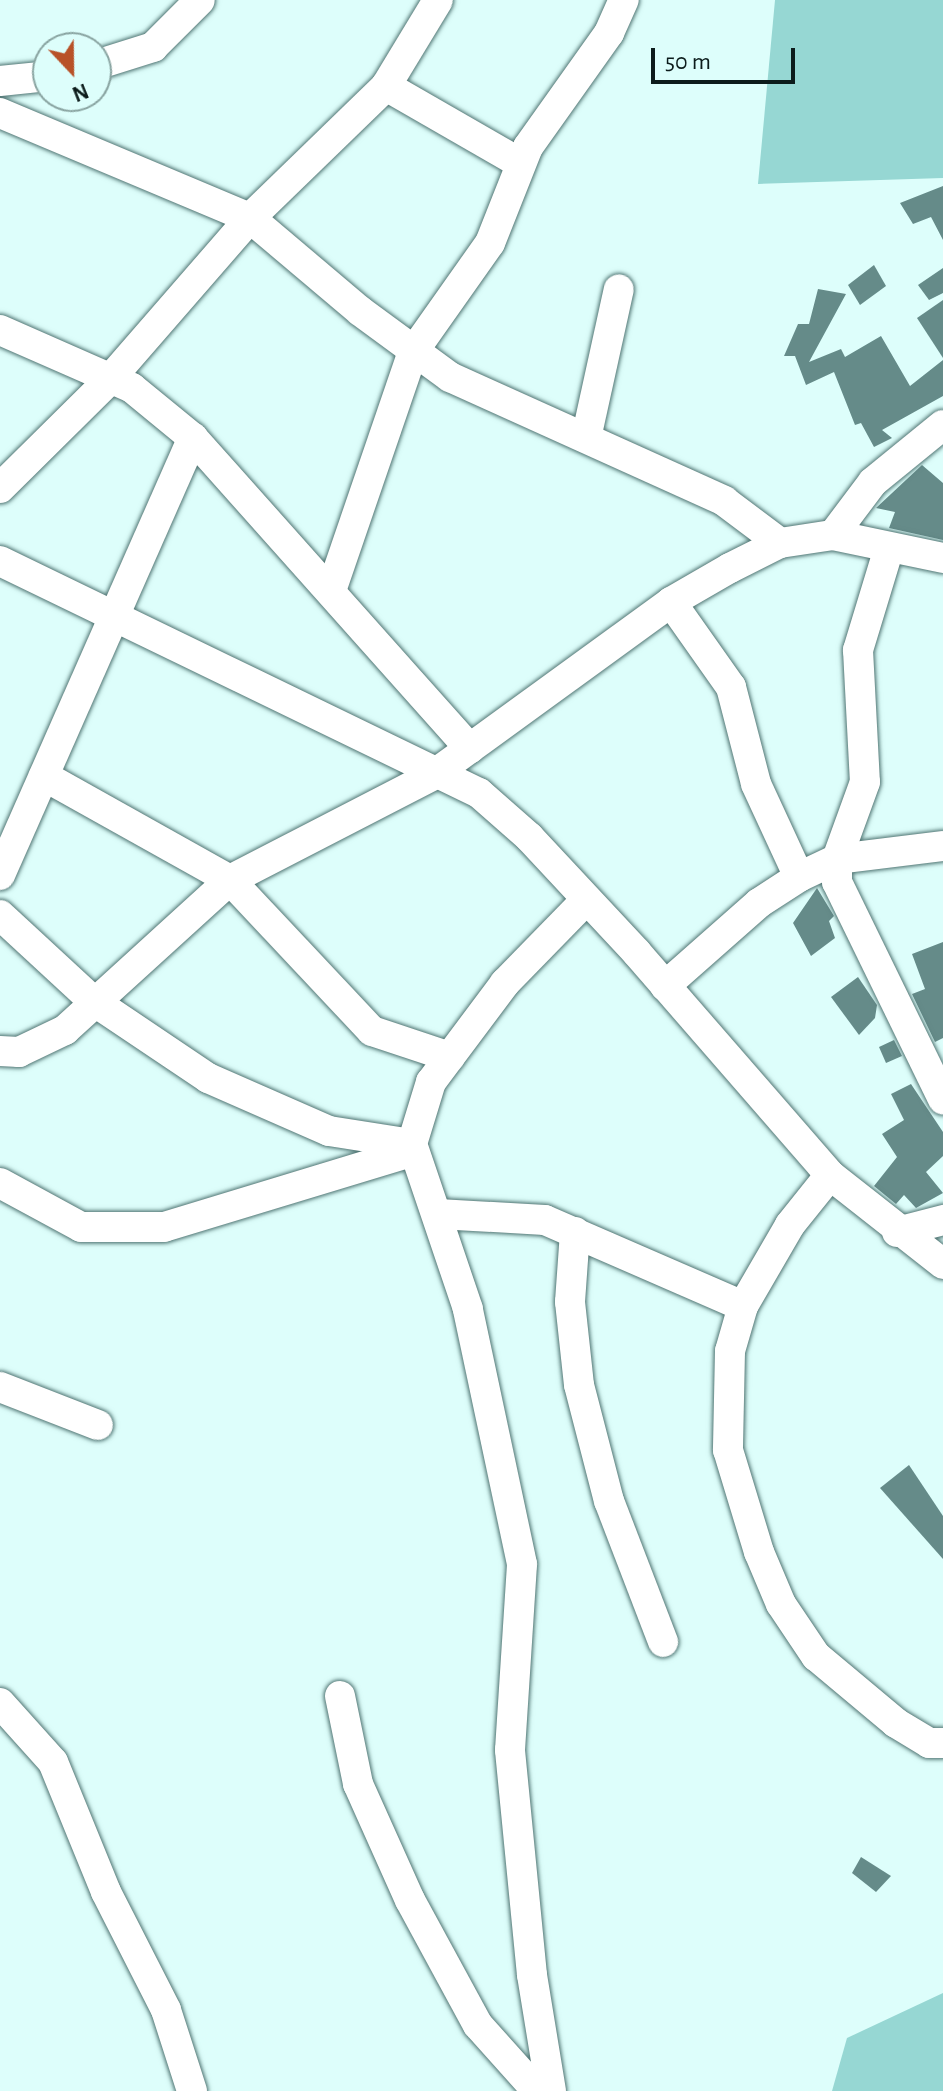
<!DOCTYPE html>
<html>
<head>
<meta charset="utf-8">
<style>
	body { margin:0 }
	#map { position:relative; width:943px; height:2091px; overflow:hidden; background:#ddfefb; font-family:"Alegreya Sans",sans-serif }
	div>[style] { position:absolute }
	.green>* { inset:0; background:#96d7d3 }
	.building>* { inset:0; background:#658b89 }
	.roads { filter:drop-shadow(0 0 2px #507573) drop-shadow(0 0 2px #507573) }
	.minor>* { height:30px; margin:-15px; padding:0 15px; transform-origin:15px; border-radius:15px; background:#fff }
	span { translate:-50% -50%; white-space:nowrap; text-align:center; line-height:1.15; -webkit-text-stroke:8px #ddfefb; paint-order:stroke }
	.north { position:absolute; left:32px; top:32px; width:80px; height:80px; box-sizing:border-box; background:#ddfefb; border:2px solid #89a4a1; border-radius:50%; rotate:158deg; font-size:22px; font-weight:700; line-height:32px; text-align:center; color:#0c1c1b }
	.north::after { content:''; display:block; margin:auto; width:28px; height:36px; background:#b85228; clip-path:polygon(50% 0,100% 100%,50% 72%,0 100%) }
	.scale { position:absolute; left:651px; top:48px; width:144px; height:36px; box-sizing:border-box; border:4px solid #0c1c1b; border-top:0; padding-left:10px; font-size:24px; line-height:28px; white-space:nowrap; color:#0c1c1b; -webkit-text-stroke:6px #ddfefb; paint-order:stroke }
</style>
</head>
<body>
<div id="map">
	<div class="green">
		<i style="clip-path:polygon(775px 0,943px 0,943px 178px,758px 184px)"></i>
		<i style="clip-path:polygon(943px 1993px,943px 2091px,832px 2091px,847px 2038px)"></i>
	</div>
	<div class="building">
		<i style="clip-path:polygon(943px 186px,943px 240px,931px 217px,913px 224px,900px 203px)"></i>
		<i style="clip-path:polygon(874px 265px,886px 286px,860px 305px,848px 285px)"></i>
		<i style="clip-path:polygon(943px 268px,943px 293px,929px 300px,918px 285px)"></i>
		<i style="clip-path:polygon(818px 289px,846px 294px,809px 362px,841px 349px,845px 357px,881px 336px,910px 386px,943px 360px,943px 396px,882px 430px,892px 438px,874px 447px,861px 423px,855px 425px,834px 372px,806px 385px,795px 356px,784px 356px,798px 324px,809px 324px)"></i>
		<i style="clip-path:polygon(943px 300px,943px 358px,917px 318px)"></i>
		<i style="clip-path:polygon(922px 465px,943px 483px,943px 540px,889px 528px,895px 512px,876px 508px)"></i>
		<i style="clip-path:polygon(817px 888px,834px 916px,829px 921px,835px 938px,811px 956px,793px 923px)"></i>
		<i style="clip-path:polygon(943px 942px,943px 1038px,935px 1042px,912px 994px,925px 989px,912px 954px)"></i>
		<i style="clip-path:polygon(858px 977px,877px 1005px,875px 1018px,859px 1035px,831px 997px)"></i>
		<i style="clip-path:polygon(894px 1040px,902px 1056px,886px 1063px,879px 1047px)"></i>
		<i style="clip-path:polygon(911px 1084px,943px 1132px,943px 1156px,926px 1172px,943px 1193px,916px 1208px,904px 1195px,896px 1204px,874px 1186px,897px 1157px,882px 1134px,904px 1120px,891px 1094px)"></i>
		<i style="clip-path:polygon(909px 1465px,943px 1516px,943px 1559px,880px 1488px)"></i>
		<i style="clip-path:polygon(861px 1857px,891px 1876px,876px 1892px,852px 1873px)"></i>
	</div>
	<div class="roads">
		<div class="minor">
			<i style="left:96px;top:65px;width:60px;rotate:-17.5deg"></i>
			<i style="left:153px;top:47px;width:66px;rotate:-45deg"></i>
			<i style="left:0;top:81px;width:48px;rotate:-5.9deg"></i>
			<i style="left:386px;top:86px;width:155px;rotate:29.9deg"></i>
			<i style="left:0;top:113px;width:271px;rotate:22.8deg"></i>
			<i style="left:250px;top:218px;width:144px;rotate:40.2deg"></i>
			<i style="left:360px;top:311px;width:112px;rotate:36.3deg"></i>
			<i style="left:450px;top:377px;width:301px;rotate:24.3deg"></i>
			<i style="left:724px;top:501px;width:70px;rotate:36.9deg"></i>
			<i style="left:0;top:330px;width:144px;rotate:23.7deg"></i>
			<i style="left:132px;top:388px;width:79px;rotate:39.3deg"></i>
			<i style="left:193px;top:438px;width:416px;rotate:48.3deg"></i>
			<i style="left:587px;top:434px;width:148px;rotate:-77.6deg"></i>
			<i style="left:0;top:488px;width:156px;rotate:-44.7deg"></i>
			<i style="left:111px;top:378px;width:212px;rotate:-49deg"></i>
			<i style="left:250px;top:218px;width:190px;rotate:-44.1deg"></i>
			<i style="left:386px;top:86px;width:100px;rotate:-58.8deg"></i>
			<i style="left:833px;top:535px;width:66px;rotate:-53deg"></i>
			<i style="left:873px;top:482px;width:90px;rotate:-39.2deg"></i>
			<i style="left:889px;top:548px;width:107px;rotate:106.9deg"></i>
			<i style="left:858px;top:650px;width:132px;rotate:87deg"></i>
			<i style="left:865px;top:782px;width:82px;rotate:110deg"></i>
			<i style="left:837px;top:859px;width:23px;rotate:90deg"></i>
			<i style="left:837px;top:882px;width:242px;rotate:64deg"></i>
			<i style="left:0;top:561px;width:532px;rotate:25.84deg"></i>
			<i style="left:479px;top:793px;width:67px;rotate:41.3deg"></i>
			<i style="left:529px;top:837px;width:158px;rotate:47deg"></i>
			<i style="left:637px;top:953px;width:294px;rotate:49deg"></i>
			<i style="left:830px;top:1175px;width:144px;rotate:38.2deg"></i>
			<i style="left:332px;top:588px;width:250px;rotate:-71.1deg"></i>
			<i style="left:413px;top:352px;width:133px;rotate:-54.8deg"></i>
			<i style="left:490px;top:243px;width:103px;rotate:-68.4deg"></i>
			<i style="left:528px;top:147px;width:140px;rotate:-54.6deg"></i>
			<i style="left:609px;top:33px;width:36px;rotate:-66deg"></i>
			<i style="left:671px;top:602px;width:104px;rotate:54.8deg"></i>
			<i style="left:731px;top:687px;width:100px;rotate:75.5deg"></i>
			<i style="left:756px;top:784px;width:102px;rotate:65.2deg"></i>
			<i style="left:44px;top:776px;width:213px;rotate:29.2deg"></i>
			<i style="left:230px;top:880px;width:207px;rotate:46.8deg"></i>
			<i style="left:372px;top:1031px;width:82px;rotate:18.4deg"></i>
			<i style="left:0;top:875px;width:478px;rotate:-66.2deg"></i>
			<i style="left:0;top:915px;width:125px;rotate:42.7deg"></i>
			<i style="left:92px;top:1000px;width:140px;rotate:33.9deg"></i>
			<i style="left:208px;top:1078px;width:132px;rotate:23.7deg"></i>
			<i style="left:329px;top:1131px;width:84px;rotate:8.9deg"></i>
			<i style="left:665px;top:986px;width:125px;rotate:-41.4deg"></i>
			<i style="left:759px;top:903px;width:48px;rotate:-33deg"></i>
			<i style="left:799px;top:877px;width:42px;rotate:-25.3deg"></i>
			<i style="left:837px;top:859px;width:107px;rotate:-7deg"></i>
			<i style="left:0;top:1051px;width:19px;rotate:3deg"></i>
			<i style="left:19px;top:1052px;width:51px;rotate:-25.6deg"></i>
			<i style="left:65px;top:1030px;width:223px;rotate:-42.3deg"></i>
			<i style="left:230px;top:880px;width:229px;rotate:-27.3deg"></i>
			<i style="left:433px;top:775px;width:294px;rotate:-36deg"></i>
			<i style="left:671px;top:602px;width:68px;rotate:-30deg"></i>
			<i style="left:730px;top:568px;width:56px;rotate:-26.6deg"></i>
			<i style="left:780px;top:543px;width:54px;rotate:-8.6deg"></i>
			<i style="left:833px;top:535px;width:112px;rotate:11.8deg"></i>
			<i style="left:830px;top:1175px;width:64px;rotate:128.7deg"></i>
			<i style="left:790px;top:1225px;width:94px;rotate:120.1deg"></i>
			<i style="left:743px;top:1306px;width:47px;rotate:106.1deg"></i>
			<i style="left:730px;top:1351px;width:99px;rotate:91.2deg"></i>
			<i style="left:728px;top:1450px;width:107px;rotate:73.1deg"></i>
			<i style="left:759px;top:1552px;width:56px;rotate:67.1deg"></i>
			<i style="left:781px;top:1604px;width:63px;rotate:56.1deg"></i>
			<i style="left:816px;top:1656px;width:104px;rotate:39.9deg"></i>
			<i style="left:896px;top:1723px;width:39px;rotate:31deg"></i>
			<i style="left:929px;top:1743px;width:14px"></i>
			<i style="left:0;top:1183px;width:92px;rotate:28.5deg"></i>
			<i style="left:81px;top:1227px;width:83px"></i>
			<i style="left:164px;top:1227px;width:261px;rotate:-16.9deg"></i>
			<i style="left:438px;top:1214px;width:107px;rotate:3.2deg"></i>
			<i style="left:545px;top:1220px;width:216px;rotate:23.5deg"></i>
			<i style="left:575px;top:1232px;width:70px;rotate:94.1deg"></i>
			<i style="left:570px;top:1302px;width:83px;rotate:83.8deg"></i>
			<i style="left:579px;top:1385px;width:120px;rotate:75.5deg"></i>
			<i style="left:609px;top:1501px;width:151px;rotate:69deg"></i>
			<i style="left:897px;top:1232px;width:48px;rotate:-14.6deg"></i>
			<i style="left:0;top:1387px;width:105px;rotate:21.2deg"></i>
			<i style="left:340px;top:1696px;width:90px;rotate:78.4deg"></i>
			<i style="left:358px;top:1784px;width:127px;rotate:65.9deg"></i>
			<i style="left:410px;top:1900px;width:142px;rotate:61.5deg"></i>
			<i style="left:478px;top:2025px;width:89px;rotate:48.2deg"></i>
			<i style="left:0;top:1703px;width:79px;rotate:48.1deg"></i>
			<i style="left:53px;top:1762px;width:140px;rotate:67.8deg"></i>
			<i style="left:106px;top:1892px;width:132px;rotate:63deg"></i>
			<i style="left:166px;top:2010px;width:85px;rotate:72.2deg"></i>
			<i style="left:551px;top:2091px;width:118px;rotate:-99.3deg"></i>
			<i style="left:532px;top:1975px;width:226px;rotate:-95.6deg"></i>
			<i style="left:510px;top:1750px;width:186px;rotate:-86.3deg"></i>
			<i style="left:522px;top:1564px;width:261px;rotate:-102deg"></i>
			<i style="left:468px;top:1309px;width:174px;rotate:-108.7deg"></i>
			<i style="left:412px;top:1144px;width:65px;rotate:-73deg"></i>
			<i style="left:431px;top:1082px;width:124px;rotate:-53.2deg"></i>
			<i style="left:505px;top:983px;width:116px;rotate:-45.7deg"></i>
		</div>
	</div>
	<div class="north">N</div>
	<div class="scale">50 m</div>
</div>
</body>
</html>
